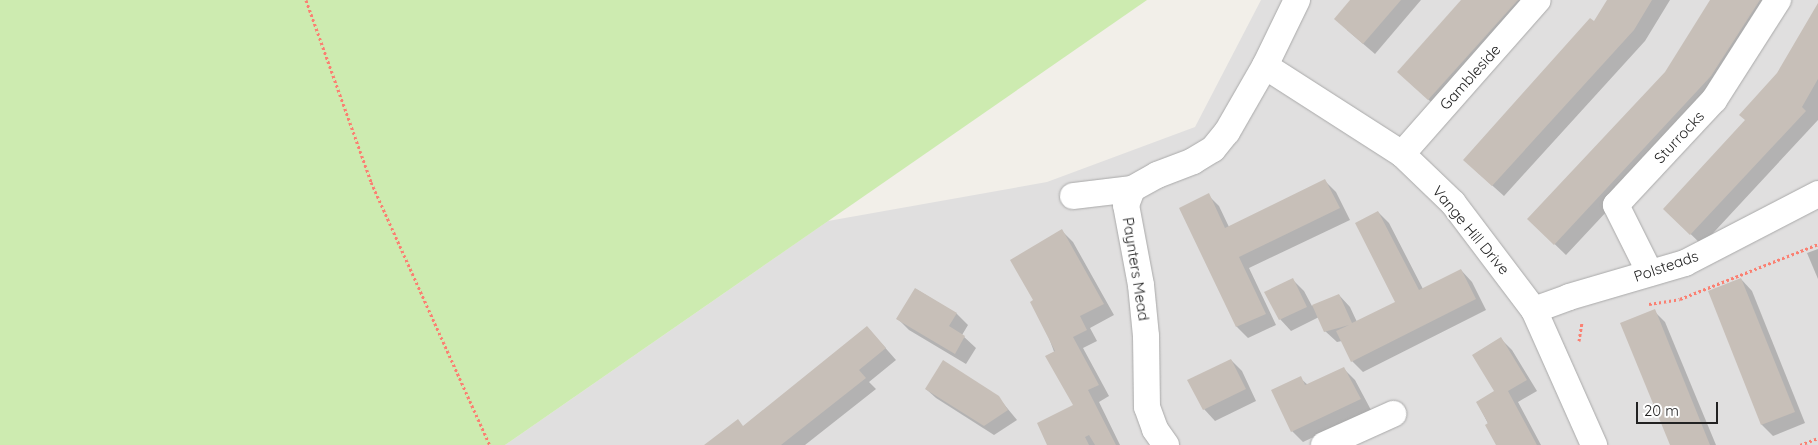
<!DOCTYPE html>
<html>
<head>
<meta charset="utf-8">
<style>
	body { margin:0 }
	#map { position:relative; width:1818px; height:445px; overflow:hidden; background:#f2efe9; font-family:Quicksand,sans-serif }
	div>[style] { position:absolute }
	.residential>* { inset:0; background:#e0dfdf }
	.grass>* { inset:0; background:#cdebb0 }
	.shadow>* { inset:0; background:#0003 }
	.building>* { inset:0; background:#c7bfb8 }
	.path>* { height:3px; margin-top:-1.5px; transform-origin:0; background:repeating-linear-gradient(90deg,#fa8072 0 2.5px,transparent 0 5px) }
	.roads { filter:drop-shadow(0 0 1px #a9a9a9) drop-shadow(0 0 1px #a9a9a9) }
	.street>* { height:26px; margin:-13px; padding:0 13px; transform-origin:13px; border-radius:13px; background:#fff }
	span { translate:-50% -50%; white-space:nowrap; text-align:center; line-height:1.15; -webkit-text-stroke:4px #fff; paint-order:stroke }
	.street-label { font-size:15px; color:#222 }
	.scale { position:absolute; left:1636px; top:402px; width:82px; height:22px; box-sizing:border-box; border:2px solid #222; border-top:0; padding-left:6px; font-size:15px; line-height:18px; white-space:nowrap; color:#222; -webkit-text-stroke:4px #fff; paint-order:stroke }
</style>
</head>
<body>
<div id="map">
	<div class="residential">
		<i style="clip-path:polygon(1261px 0,1818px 0,1818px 445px,505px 445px,828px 221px,1047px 182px,1195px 127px)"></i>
	</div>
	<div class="grass">
		<i style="clip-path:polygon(0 0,1147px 0,505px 445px,0 445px)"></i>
	</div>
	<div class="shadow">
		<i style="clip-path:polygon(1352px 0,1421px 0,1375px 54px,1347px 30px)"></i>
		<i style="clip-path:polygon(1463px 0,1537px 0,1440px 110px,1410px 83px)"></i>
		<i style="clip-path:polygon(1608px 0,1670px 0,1645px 41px,1504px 196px,1476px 171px,1594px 23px)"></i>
		<i style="clip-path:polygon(1712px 0,1777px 0,1722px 88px,1566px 255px,1540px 230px,1666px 73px)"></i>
		<i style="clip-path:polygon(1818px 5px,1818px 120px,1702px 245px,1676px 220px,1778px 74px)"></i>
		<i style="clip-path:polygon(1325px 181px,1336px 192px,1350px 220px,1249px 268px,1276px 325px,1248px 338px,1237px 327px,1181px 208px,1208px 195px,1219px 206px,1229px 227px)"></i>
		<i style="clip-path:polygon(1378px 212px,1389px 223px,1423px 289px,1461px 270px,1472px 282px,1486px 310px,1363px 372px,1352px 361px,1342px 341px,1337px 342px,1325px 331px,1319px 317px,1291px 331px,1280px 319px,1293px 280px,1304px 291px,1312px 306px,1339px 295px,1350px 307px,1357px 322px,1396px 303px)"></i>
		<i style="clip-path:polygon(1062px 231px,1073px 242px,1114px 315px,1090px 328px,1097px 341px,1083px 348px,1109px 396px,1099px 402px,1120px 445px,1049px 445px,1074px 406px,1035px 300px)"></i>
		<i style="clip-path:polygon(1818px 249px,1818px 279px,1807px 253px)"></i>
		<i style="clip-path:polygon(1741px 279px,1752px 291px,1805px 423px,1773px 436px,1762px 425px)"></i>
		<i style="clip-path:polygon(916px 289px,957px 314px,968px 325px,962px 335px,976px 348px,966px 364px,909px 330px,898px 319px)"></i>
		<i style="clip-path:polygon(1654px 311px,1665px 322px,1716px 445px,1671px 445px)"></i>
		<i style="clip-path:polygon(867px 327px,896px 360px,869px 382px,876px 389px,805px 445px,717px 445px,744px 427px)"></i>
		<i style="clip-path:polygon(1501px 339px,1512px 350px,1537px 391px,1518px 402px,1541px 445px,1499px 445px,1477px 402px,1496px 391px)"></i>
		<i style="clip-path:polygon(1231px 360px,1242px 371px,1256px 401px,1215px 421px,1204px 409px)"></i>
		<i style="clip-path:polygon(1344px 369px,1355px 380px,1371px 410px,1303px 442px,1292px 431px,1300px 378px,1308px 385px)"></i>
		<i style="clip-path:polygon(926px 389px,998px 397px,1017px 420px,994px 435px,936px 398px)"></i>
	</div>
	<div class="building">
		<i style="clip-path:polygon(1350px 0,1401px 0,1363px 44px,1334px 19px)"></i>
		<i style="clip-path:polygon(1461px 0,1518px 0,1428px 100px,1397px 72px)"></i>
		<i style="clip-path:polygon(1607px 0,1652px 0,1634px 30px,1492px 186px,1463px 160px,1590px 18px,1594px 21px)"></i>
		<i style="clip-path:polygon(1710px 0,1760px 0,1711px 76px,1554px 245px,1527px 219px,1665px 72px)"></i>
		<i style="clip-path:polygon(1818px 3px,1818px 79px,1802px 107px,1806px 111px,1690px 235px,1663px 209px,1745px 120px,1739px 115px,1777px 73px)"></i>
		<i style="clip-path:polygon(1325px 179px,1340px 208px,1239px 257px,1266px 314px,1236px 327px,1179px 208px,1209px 193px,1225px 228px)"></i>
		<i style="clip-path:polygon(1378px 211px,1419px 290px,1461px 269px,1476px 299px,1351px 362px,1336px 331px,1349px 325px,1324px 332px,1312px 305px,1339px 294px,1352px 323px,1395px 302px,1355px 223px)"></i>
		<i style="clip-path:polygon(1062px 229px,1104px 304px,1080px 316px,1087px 330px,1073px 337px,1099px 385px,1088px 390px,1116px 445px,1095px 445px,1089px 435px,1085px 437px,1089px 445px,1047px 445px,1037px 423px,1073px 405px,1045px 356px,1055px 351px,1030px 302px,1033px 300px,1010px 260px)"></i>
		<i style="clip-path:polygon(1293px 278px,1307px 307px,1279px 320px,1264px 292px)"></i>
		<i style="clip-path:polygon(1741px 278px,1795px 412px,1761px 425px,1708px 291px)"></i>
		<i style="clip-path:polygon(915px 288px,957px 313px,949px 326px,965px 336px,955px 354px,896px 319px)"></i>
		<i style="clip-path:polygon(1655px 309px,1710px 445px,1670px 445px,1620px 323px)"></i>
		<i style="clip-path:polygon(867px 326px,886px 348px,859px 370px,866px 378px,781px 445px,704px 445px,738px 419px,743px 426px)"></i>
		<i style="clip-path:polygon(1501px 337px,1527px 380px,1508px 391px,1537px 445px,1496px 445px,1485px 425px,1488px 423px,1476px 402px,1494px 391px,1472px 355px)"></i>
		<i style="clip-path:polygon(1231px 359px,1246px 389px,1203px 410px,1187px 380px)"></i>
		<i style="clip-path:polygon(943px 360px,999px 396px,1008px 410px,984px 426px,925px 389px)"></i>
		<i style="clip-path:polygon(1344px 367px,1361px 399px,1291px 432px,1271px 390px,1301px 376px,1305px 385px)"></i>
	</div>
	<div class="path">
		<i style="left:306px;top:0;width:193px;rotate:70.3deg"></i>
		<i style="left:371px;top:182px;width:289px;rotate:65.7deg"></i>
		<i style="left:1649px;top:304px;width:31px;rotate:-9deg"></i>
		<i style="left:1680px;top:299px;width:149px;rotate:-21.7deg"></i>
		<i style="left:1579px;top:341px;width:19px;rotate:-81deg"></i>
		<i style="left:1800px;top:445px;width:19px;rotate:-21deg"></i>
	</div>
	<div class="roads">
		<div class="street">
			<i style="left:1297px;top:0;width:73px;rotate:115.9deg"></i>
			<i style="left:1265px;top:66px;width:163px;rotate:32.7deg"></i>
			<i style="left:1402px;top:154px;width:71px;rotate:43.9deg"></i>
			<i style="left:1453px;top:203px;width:134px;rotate:52.9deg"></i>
			<i style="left:1534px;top:310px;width:148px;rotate:66deg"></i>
			<i style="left:1402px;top:154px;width:205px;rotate:-48.6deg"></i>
			<i style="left:1073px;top:196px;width:59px;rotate:-6.8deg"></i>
			<i style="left:1650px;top:273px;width:76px;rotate:-116.6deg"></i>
			<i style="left:1616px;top:205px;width:144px;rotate:-47deg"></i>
			<i style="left:1714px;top:100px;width:119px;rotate:-57.4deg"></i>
			<i style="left:1534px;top:310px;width:37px;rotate:-20deg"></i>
			<i style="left:1569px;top:297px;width:121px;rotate:-16.3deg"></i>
			<i style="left:1685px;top:263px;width:150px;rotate:-27.4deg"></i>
			<i style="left:1166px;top:445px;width:19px;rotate:-125deg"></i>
			<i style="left:1155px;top:429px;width:23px;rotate:-110deg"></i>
			<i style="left:1147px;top:407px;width:71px;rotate:-90.8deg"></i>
			<i style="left:1146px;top:336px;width:51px;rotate:-95.6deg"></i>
			<i style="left:1141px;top:285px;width:81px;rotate:-100.6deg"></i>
			<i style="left:1126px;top:205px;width:17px;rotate:-69deg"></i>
			<i style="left:1132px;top:189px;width:29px;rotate:-29deg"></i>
			<i style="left:1157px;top:175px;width:39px;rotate:-21deg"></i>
			<i style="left:1193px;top:161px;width:23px;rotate:-31deg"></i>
			<i style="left:1213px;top:149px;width:22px;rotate:-51deg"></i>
			<i style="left:1227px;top:132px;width:76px;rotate:-60.1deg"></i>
			<i style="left:1324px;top:445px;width:76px;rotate:-24.2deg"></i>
		</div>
	</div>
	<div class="street-label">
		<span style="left:1470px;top:77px;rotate:-48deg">Gambleside</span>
		<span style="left:1679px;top:137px;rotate:-47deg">Sturrocks</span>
		<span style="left:1471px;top:230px;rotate:50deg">Vange Hill Drive</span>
		<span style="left:1666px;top:266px;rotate:-19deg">Polsteads</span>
		<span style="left:1136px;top:269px;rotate:81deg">Paynters Mead</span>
	</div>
	<div class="scale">20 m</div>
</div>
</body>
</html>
